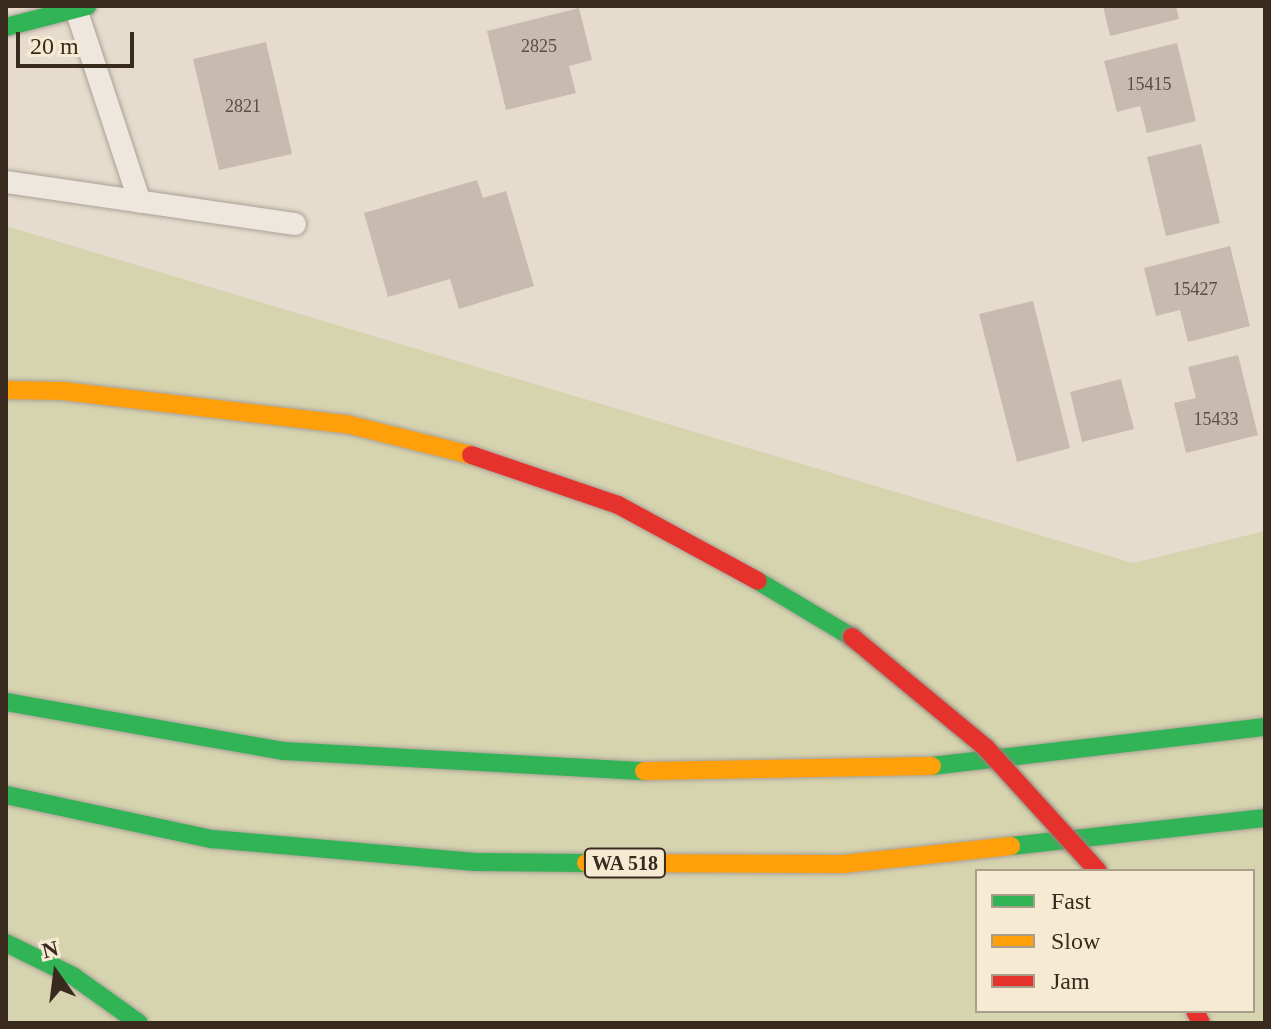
<!DOCTYPE html>
<html>
<head>
<meta charset="utf-8">
<style>
	body { margin:0 }
	#map { position:relative; width:1271px; height:1029px; overflow:hidden; background:#e5dccd; font-family:Georgia,serif }
	div>[style] { position:absolute }
	.green>* { inset:0; background:#d6d4af }
	.building>* { inset:0; background:#c8baae }
	.roads { filter:drop-shadow(0 0 2px #aaa196) drop-shadow(0 0 2px #aaa196) }
	.lane>* { height:22px; margin:-11px; padding:0 11px; transform-origin:11px; border-radius:11px; background:#ede7de }
	.fast>* { height:18px; margin:-9px; padding:0 9px; transform-origin:9px; border-radius:9px; background:#30b455 }
	.slow>* { height:18px; margin:-9px; padding:0 9px; transform-origin:9px; border-radius:9px; background:#ff9f0a }
	.jam>* { height:18px; margin:-9px; padding:0 9px; transform-origin:9px; border-radius:9px; background:#e5322d }
	.bridges { filter:drop-shadow(0 0 2px #90877d) drop-shadow(0 0 2px #90877d) }
	.jam-bridge>* { height:18px; margin:-9px; padding:0 9px; transform-origin:9px; border-radius:9px; background:#e5322d }
	span { translate:-50% -50%; white-space:nowrap; text-align:center; line-height:1.15; -webkit-text-stroke:6px #f6ead3; paint-order:stroke }
	.number-label { font-size:18px; color:#5d4e42 }
	.number-label span { -webkit-text-stroke-width:0 }
	.shield-label span { padding:2px 6px; background:#f6ead3; border:2px solid; border-radius:6px; -webkit-text-stroke-width:0 }
	.shield-label { font-size:20px; color:#392a1e; font-weight:700 }
	.frame { position:absolute; inset:0; border:8px solid #392a1e; pointer-events:none }
	.legend { position:absolute; left:975px; top:869px; width:280px; height:144px; box-sizing:border-box; background:#f6ead3; border:2px solid #aa9d8b; margin:0; padding:10px 14px; list-style:none; font-size:24px; color:#392a1e }
	.legend li { display:flex; align-items:center; gap:16px; height:40px }
	.legend b { width:40px; border:2px solid #aa9d8b }
	.north { position:absolute; left:16px; top:933px; width:80px; height:80px; -webkit-text-stroke:6px #f6ead3; paint-order:stroke; rotate:346deg; font-size:22px; font-weight:700; line-height:32px; text-align:center; color:#392a1e }
	.north::after { content:''; display:block; margin:auto; width:28px; height:36px; background:#392a1e; clip-path:polygon(50% 0,100% 100%,50% 72%,0 100%) }
	.scale { position:absolute; left:16px; top:32px; width:118px; height:36px; box-sizing:border-box; border:4px solid #392a1e; border-top:0; padding-left:10px; font-size:24px; line-height:28px; white-space:nowrap; color:#392a1e; -webkit-text-stroke:6px #f6ead3; paint-order:stroke }
</style>
</head>
<body>
<div id="map">
	<div class="green">
		<i style="clip-path:polygon(evenodd,6px 226px,1133px 563px,1265px 531px,1265px 1023px,6px 1023px,6px 226px,977px 871px,1253px 871px,1253px 1011px,977px 1011px,977px 871px)"></i>
	</div>
	<div class="building">
		<i style="clip-path:polygon(1103px 6px,1176px 6px,1179px 19px,1110px 36px)"></i>
		<i style="clip-path:polygon(579px 8px,592px 60px,569px 66px,576px 93px,506px 110px,487px 31px)"></i>
		<i style="clip-path:polygon(266px 42px,292px 154px,219px 170px,193px 59px)"></i>
		<i style="clip-path:polygon(1177px 43px,1196px 121px,1147px 133px,1140px 106px,1117px 112px,1104px 61px)"></i>
		<i style="clip-path:polygon(1201px 144px,1220px 223px,1166px 236px,1147px 157px)"></i>
		<i style="clip-path:polygon(477px 180px,483px 198px,506px 191px,534px 286px,459px 309px,450px 279px,388px 297px,364px 213px)"></i>
		<i style="clip-path:polygon(1230px 246px,1250px 326px,1188px 342px,1180px 310px,1156px 316px,1144px 268px)"></i>
		<i style="clip-path:polygon(1033px 301px,1070px 448px,1017px 462px,979px 314px)"></i>
		<i style="clip-path:polygon(1238px 355px,1258px 435px,1186px 453px,1174px 403px,1196px 398px,1188px 367px)"></i>
		<i style="clip-path:polygon(1121px 379px,1134px 429px,1082px 442px,1070px 392px)"></i>
	</div>
	<div class="roads">
		<div class="lane">
			<i style="left:76px;top:9px;width:203px;rotate:71.7deg"></i>
			<i style="left:6px;top:182px;width:292px;rotate:8.3deg"></i>
		</div>
		<div class="fast">
			<i style="left:6px;top:27px;width:84px;rotate:-14.5deg"></i>
			<i style="left:758px;top:581px;width:109px;rotate:30.8deg"></i>
			<i style="left:6px;top:702px;width:282px;rotate:10deg"></i>
			<i style="left:284px;top:751px;width:361px;rotate:3.2deg"></i>
			<i style="left:932px;top:766px;width:335px;rotate:-6.7deg"></i>
			<i style="left:6px;top:795px;width:211px;rotate:12.1deg"></i>
			<i style="left:212px;top:839px;width:264px;rotate:5deg"></i>
			<i style="left:475px;top:862px;width:111px;rotate:0.5deg"></i>
			<i style="left:1011px;top:846px;width:256px;rotate:-6.3deg"></i>
			<i style="left:6px;top:943px;width:75px;rotate:26.2deg"></i>
			<i style="left:73px;top:976px;width:81px;rotate:35.5deg"></i>
		</div>
		<div class="slow">
			<i style="left:6px;top:390px;width:57px;rotate:1deg"></i>
			<i style="left:63px;top:391px;width:285px;rotate:6.7deg"></i>
			<i style="left:346px;top:424px;width:129px;rotate:13.9deg"></i>
			<i style="left:644px;top:771px;width:288px;rotate:-1deg"></i>
			<i style="left:586px;top:863px;width:257px;rotate:0.2deg"></i>
			<i style="left:843px;top:864px;width:169px;rotate:-6.1deg"></i>
		</div>
		<div class="jam">
			<i style="left:471px;top:455px;width:155px;rotate:18.8deg"></i>
			<i style="left:618px;top:505px;width:159px;rotate:28.5deg"></i>
			<i style="left:1195px;top:1011px;width:13px;rotate:63deg"></i>
		</div>
	</div>
	<div class="bridges">
		<div class="jam-bridge">
			<i style="left:852px;top:637px;width:174px;rotate:39.6deg"></i>
			<i style="left:986px;top:748px;width:166px;rotate:47.7deg"></i>
		</div>
	</div>
	<div class="number-label">
		<span style="left:539px;top:46px">2825</span>
		<span style="left:1149px;top:84px">15415</span>
		<span style="left:243px;top:106px">2821</span>
		<span style="left:1195px;top:289px">15427</span>
		<span style="left:1216px;top:419px">15433</span>
	</div>
	<div class="shield-label">
		<span style="left:625px;top:863px">WA 518</span>
	</div>
	<div class="frame"></div>
	<ul class="legend">
	<li><b style="height:10px;background:#30b455"></b>Fast</li>
	<li><b style="height:10px;background:#ff9f0a"></b>Slow</li>
	<li><b style="height:10px;background:#e5322d"></b>Jam</li>
	</ul>
	<div class="north">N</div>
	<div class="scale">20 m</div>
</div>
</body>
</html>
